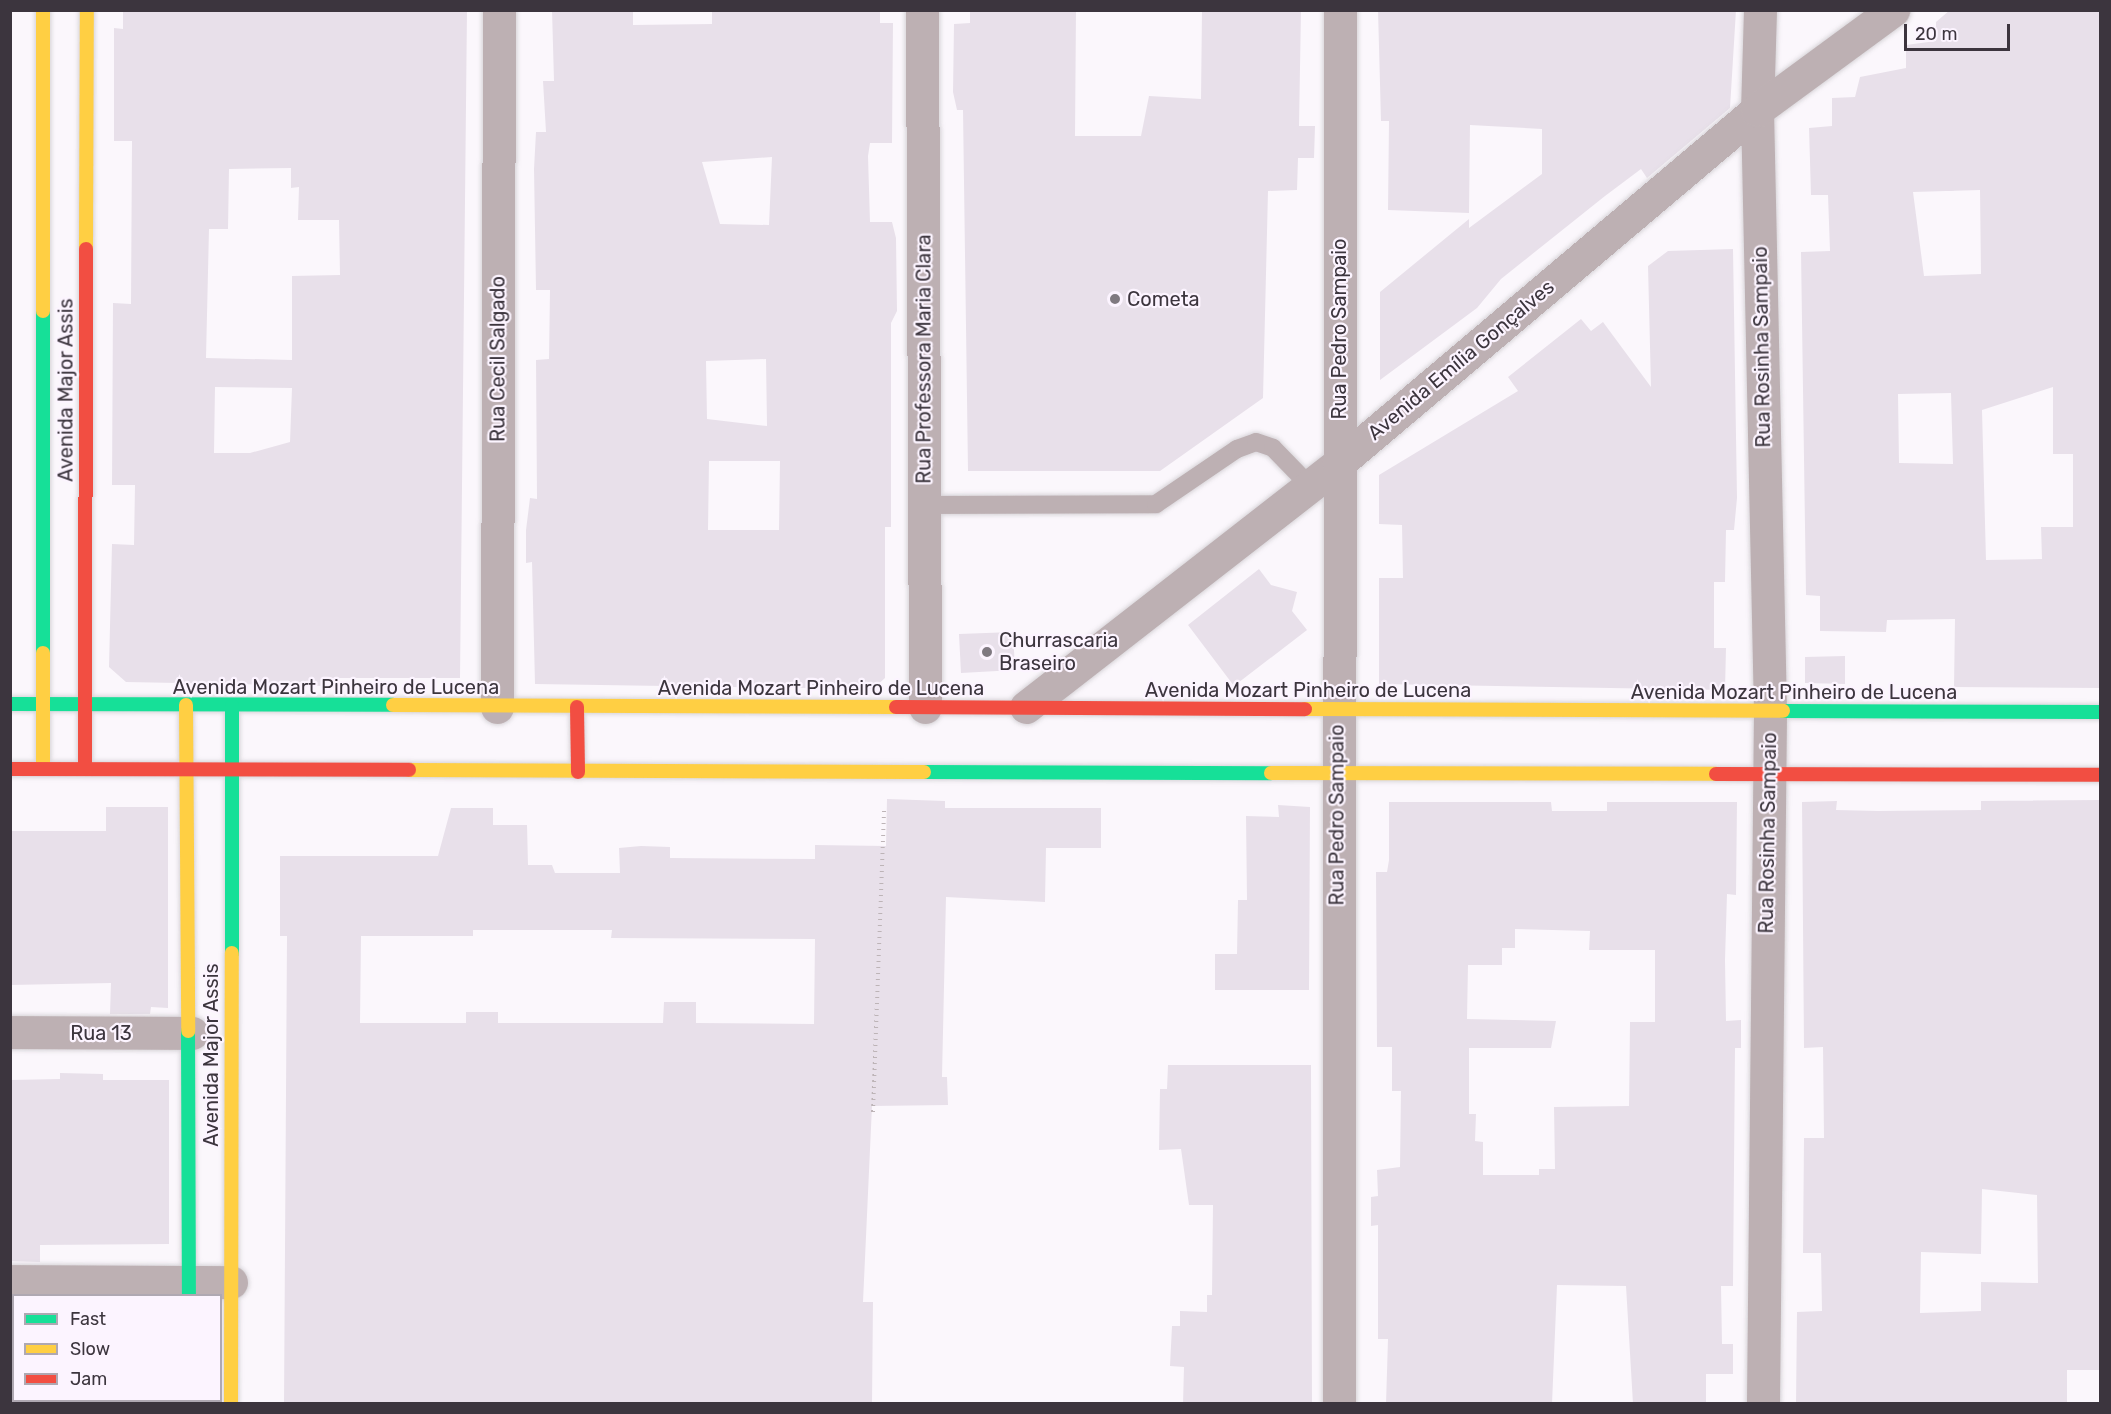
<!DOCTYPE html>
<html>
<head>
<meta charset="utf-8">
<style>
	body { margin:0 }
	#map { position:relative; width:2111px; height:1414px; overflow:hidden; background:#fbf7fc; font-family:Rubik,sans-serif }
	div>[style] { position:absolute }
	.building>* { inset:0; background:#e8e0ea }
	.path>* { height:4px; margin-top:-2px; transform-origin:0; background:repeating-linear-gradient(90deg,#bdb4b7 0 1.5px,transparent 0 6px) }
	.roads { filter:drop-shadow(0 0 2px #d8d5d9) drop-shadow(0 0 2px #d8d5d9) }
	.lane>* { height:18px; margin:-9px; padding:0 9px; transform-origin:9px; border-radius:9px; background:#bdb0b3 }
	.street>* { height:33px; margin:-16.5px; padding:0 16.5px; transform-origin:16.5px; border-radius:16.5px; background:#bdb0b3 }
	.fast>* { height:14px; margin:-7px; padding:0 7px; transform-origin:7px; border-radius:7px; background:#16e098 }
	.slow>* { height:14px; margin:-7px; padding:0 7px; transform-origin:7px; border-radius:7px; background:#ffcf43 }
	.jam>* { height:14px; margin:-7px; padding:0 7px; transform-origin:7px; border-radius:7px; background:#f24e42 }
	.dots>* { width:16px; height:16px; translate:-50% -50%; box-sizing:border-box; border:3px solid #fcf4ff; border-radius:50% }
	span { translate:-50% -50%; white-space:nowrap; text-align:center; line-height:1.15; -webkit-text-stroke:4.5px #fcf4ff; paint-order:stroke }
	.poi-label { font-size:20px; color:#3c353e }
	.left { translate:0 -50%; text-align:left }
	.street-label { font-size:20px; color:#3c353e }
	.frame { position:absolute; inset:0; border:12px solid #3c353e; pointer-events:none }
	.legend { position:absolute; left:12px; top:1294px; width:210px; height:108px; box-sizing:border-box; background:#fcf4ff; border:2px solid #afa8b2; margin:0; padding:8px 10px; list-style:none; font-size:18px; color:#3c353e }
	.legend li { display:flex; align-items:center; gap:12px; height:30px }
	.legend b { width:30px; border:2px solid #afa8b2 }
	.scale { position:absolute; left:1904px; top:24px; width:106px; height:27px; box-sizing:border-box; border:3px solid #3c353e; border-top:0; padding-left:8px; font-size:18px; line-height:21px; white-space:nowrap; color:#3c353e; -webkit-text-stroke:4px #fcf4ff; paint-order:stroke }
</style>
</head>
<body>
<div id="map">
	<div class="building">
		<i style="clip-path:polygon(evenodd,123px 10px,467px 10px,460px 678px,327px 678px,327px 686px,126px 682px,109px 667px,112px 544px,134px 545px,135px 485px,112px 485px,113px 303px,131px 304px,132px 141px,114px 141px,114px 28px,123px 29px,123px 10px,291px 168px,291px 188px,299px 187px,298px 220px,339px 220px,340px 275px,292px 276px,292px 360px,206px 358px,209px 229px,228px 229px,229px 169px,291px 168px,123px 10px,215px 387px,292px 388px,290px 442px,250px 453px,214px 453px,215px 387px)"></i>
		<i style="clip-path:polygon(evenodd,552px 10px,633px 10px,633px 25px,712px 24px,712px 10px,880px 10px,880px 23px,893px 23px,892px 143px,870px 143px,868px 156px,870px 222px,892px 222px,896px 238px,897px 311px,891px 323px,891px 527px,885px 527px,885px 678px,873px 689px,535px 684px,532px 562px,526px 563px,526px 530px,530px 498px,537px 499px,536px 360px,549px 359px,550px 290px,536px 290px,534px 169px,536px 132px,546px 132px,543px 81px,554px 81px,552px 10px,772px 157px,769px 225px,720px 224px,702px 162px,772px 157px,552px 10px,766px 359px,767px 426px,707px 419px,706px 361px,766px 359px,552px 10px,709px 461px,780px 461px,779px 530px,708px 530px,709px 461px)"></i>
		<i style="clip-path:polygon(970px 10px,1076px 10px,1075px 136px,1141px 136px,1149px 96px,1201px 99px,1202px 10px,1301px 10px,1299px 126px,1315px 126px,1314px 158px,1298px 158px,1297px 190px,1268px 191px,1263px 398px,1160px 471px,968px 471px,963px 110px,957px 110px,953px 92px,954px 24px,970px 23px)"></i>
		<i style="clip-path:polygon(1378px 10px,1736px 10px,1730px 108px,1647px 178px,1641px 169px,1605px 196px,1501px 279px,1477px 308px,1380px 380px,1380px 292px,1469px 219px,1469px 228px,1542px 174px,1542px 129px,1470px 125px,1469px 213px,1388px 210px,1389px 121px,1381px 121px)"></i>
		<i style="clip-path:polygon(evenodd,1950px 10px,2100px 10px,2100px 688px,1954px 687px,1955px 619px,1887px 620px,1886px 632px,1820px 631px,1820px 596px,1806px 595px,1801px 252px,1830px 251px,1828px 195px,1811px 195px,1809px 128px,1832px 126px,1832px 98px,1855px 97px,1860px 77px,1906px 68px,1906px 45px,1936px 41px,1936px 22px,1950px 10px,1980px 190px,1981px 274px,1924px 276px,1913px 192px,1980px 190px,1950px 10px,2053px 387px,2053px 454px,2073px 454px,2073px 527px,2041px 527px,2042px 559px,1986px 560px,1982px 410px,2053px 387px,1950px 10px,1951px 393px,1953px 464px,1899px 463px,1898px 394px,1951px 393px)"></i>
		<i style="clip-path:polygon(1733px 249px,1737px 498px,1734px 530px,1726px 530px,1725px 582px,1714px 582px,1714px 648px,1726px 648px,1725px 690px,1379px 684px,1379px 578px,1403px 578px,1402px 525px,1379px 524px,1379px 475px,1518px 391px,1508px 377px,1581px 319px,1591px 331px,1603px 322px,1651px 387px,1648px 266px,1668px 251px)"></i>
		<i style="clip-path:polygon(1259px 569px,1271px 585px,1297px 592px,1292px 611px,1307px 630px,1234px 686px,1188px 625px)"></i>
		<i style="clip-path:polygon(1013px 632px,1015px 670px,961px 673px,959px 634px)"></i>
		<i style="clip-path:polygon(1845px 656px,1845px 684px,1805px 683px,1805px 657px)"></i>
		<i style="clip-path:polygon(evenodd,887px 799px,945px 801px,945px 808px,1101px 808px,1101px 848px,1046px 848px,1045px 902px,946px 897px,942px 1077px,947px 1077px,948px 1105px,872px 1106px,863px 1302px,873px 1302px,872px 1404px,284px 1404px,287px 936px,280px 936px,280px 856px,438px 856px,451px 808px,493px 808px,493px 825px,527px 825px,528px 865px,552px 865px,555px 873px,620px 873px,619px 848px,641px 846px,670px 847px,670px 858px,815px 859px,815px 845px,886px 846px,887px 799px,473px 930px,612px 930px,611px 938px,815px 939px,814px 1024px,696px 1023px,696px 1002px,664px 1002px,663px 1023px,498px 1023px,498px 1012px,466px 1012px,466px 1023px,360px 1023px,361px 936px,473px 936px,473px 930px)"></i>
		<i style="clip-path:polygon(evenodd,2100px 800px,2100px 1370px,2067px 1370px,2067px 1404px,1796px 1404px,1797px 1312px,1822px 1311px,1821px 1253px,1803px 1253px,1804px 1138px,1824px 1138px,1823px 1047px,1804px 1048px,1802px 802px,1837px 801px,1836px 810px,1878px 811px,1981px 810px,1981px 801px,2100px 800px,1982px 1189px,2037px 1195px,2038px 1283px,1981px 1282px,1981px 1311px,1920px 1313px,1921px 1252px,1981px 1254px,1982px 1189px)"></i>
		<i style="clip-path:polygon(evenodd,1389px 802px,1551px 802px,1552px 811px,1607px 811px,1607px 802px,1737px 802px,1736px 895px,1727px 894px,1725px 960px,1726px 1021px,1741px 1020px,1741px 1048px,1735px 1048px,1733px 1286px,1721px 1286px,1722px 1344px,1733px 1344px,1733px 1374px,1706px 1374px,1706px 1404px,1633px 1404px,1626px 1286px,1557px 1285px,1552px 1404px,1386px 1404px,1388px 1339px,1378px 1339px,1378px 1225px,1371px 1226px,1371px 1197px,1378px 1196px,1377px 1170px,1400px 1167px,1401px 1091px,1392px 1091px,1392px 1047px,1377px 1047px,1376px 872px,1387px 872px,1389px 860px,1389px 802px,1515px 929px,1590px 931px,1589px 950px,1655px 950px,1655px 1022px,1630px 1022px,1629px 1106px,1554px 1107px,1555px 1169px,1539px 1169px,1539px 1175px,1483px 1175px,1483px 1142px,1475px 1141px,1476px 1114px,1469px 1114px,1469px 1048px,1551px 1048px,1556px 1021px,1467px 1019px,1468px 965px,1502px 965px,1502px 948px,1515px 948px,1515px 929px)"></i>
		<i style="clip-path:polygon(1278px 805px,1310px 807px,1309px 990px,1215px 990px,1215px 954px,1237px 954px,1238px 900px,1247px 900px,1246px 816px,1279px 817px)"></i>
		<i style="clip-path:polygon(106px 807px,168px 807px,168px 1008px,151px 1007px,150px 1014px,110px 1014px,111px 983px,10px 985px,10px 831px,106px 831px)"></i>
		<i style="clip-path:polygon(1168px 1065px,1311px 1065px,1312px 1404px,1183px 1404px,1184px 1367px,1170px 1366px,1172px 1326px,1180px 1326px,1180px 1311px,1207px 1312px,1207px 1295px,1212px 1295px,1213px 1205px,1189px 1205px,1181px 1149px,1159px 1150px,1160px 1089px,1167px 1089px)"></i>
		<i style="clip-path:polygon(60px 1073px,103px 1074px,103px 1080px,169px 1080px,169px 1244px,40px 1245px,40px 1262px,10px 1261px,10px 1080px,60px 1079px)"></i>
	</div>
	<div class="path">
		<i style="left:873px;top:1112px;width:305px;rotate:-87.9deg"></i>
	</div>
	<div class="roads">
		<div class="lane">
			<i style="left:925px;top:505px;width:231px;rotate:-0.2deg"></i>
			<i style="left:1156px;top:504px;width:98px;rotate:-34.2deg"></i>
			<i style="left:1237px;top:449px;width:20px;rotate:-20deg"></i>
			<i style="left:1256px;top:442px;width:18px;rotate:19deg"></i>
			<i style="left:1273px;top:448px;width:52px;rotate:45.8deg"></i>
		</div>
		<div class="street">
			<i style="left:922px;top:10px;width:697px;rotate:89.75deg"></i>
			<i style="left:1760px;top:10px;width:100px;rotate:91.7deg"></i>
			<i style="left:1757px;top:110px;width:601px;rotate:88.76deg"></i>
			<i style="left:1770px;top:711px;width:693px;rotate:90.58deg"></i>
			<i style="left:497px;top:707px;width:697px;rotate:-89.84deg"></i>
			<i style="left:1026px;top:707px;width:397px;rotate:-37.9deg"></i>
			<i style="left:1339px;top:463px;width:547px;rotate:-40.18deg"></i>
			<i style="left:1757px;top:110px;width:169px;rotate:-36.3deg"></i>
			<i style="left:10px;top:1032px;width:182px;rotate:0.3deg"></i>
			<i style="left:10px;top:1281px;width:221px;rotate:0.3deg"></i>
			<i style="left:1339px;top:1404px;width:1394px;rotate:-89.96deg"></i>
		</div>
		<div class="fast">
			<i style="left:43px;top:311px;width:342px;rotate:90deg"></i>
			<i style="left:10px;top:704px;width:383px;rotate:0.1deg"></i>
			<i style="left:1783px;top:711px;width:317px;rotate:0.2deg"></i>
			<i style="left:924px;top:772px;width:347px;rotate:0.2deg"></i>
			<i style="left:232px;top:953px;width:247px;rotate:-90deg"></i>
			<i style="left:188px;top:1031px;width:265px;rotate:89.8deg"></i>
			<i style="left:187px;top:1400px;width:4px;rotate:90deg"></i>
		</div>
		<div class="slow">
			<i style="left:43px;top:10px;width:301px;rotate:90deg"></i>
			<i style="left:86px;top:249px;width:239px;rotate:-89.8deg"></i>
			<i style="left:43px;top:653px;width:116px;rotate:90deg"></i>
			<i style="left:186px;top:705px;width:326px;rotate:89.6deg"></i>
			<i style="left:393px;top:705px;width:503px;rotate:0.23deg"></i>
			<i style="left:1305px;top:709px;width:478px;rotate:0.2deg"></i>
			<i style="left:409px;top:770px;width:515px;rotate:0.22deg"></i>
			<i style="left:1271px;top:773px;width:445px;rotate:0.1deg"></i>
			<i style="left:231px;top:1404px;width:451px;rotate:-89.9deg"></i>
		</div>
		<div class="jam">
			<i style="left:577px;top:707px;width:65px;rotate:89.1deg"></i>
			<i style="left:896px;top:707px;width:409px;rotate:0.3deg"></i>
			<i style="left:10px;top:769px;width:399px;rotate:0.1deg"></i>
			<i style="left:85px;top:769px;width:520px;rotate:-89.89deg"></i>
			<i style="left:1716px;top:774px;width:384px;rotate:0.1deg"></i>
		</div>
	</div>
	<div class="dots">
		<i style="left:1115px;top:299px;background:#7f7980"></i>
		<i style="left:987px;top:652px;background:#7f7980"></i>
	</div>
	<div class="poi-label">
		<span class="left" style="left:1127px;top:299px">Cometa</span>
		<span class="left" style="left:999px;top:652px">Churrascaria<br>Braseiro</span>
	</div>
	<div class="street-label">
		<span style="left:1339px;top:329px;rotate:-90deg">Rua Pedro Sampaio</span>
		<span style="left:1762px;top:347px;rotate:-91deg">Rua Rosinha Sampaio</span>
		<span style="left:498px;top:359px;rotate:-90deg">Rua Cecil Salgado</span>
		<span style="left:924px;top:359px;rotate:-90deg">Rua Professora Maria Clara</span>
		<span style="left:1461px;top:360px;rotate:-40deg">Avenida Emília Gonçalves</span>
		<span style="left:66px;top:390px;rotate:-90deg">Avenida Major Assis</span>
		<span style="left:336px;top:687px">Avenida Mozart Pinheiro de Lucena</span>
		<span style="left:821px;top:688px">Avenida Mozart Pinheiro de Lucena</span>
		<span style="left:1308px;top:690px">Avenida Mozart Pinheiro de Lucena</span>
		<span style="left:1794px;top:692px">Avenida Mozart Pinheiro de Lucena</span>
		<span style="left:1337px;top:815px;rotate:-90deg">Rua Pedro Sampaio</span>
		<span style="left:1768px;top:833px;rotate:-89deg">Rua Rosinha Sampaio</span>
		<span style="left:101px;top:1033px">Rua 13</span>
		<span style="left:211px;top:1055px;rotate:-90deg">Avenida Major Assis</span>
	</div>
	<div class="frame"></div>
	<ul class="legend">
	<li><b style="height:8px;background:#16e098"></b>Fast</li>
	<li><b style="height:8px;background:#ffcf43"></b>Slow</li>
	<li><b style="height:8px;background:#f24e42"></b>Jam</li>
	</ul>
	<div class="scale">20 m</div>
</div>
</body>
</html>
